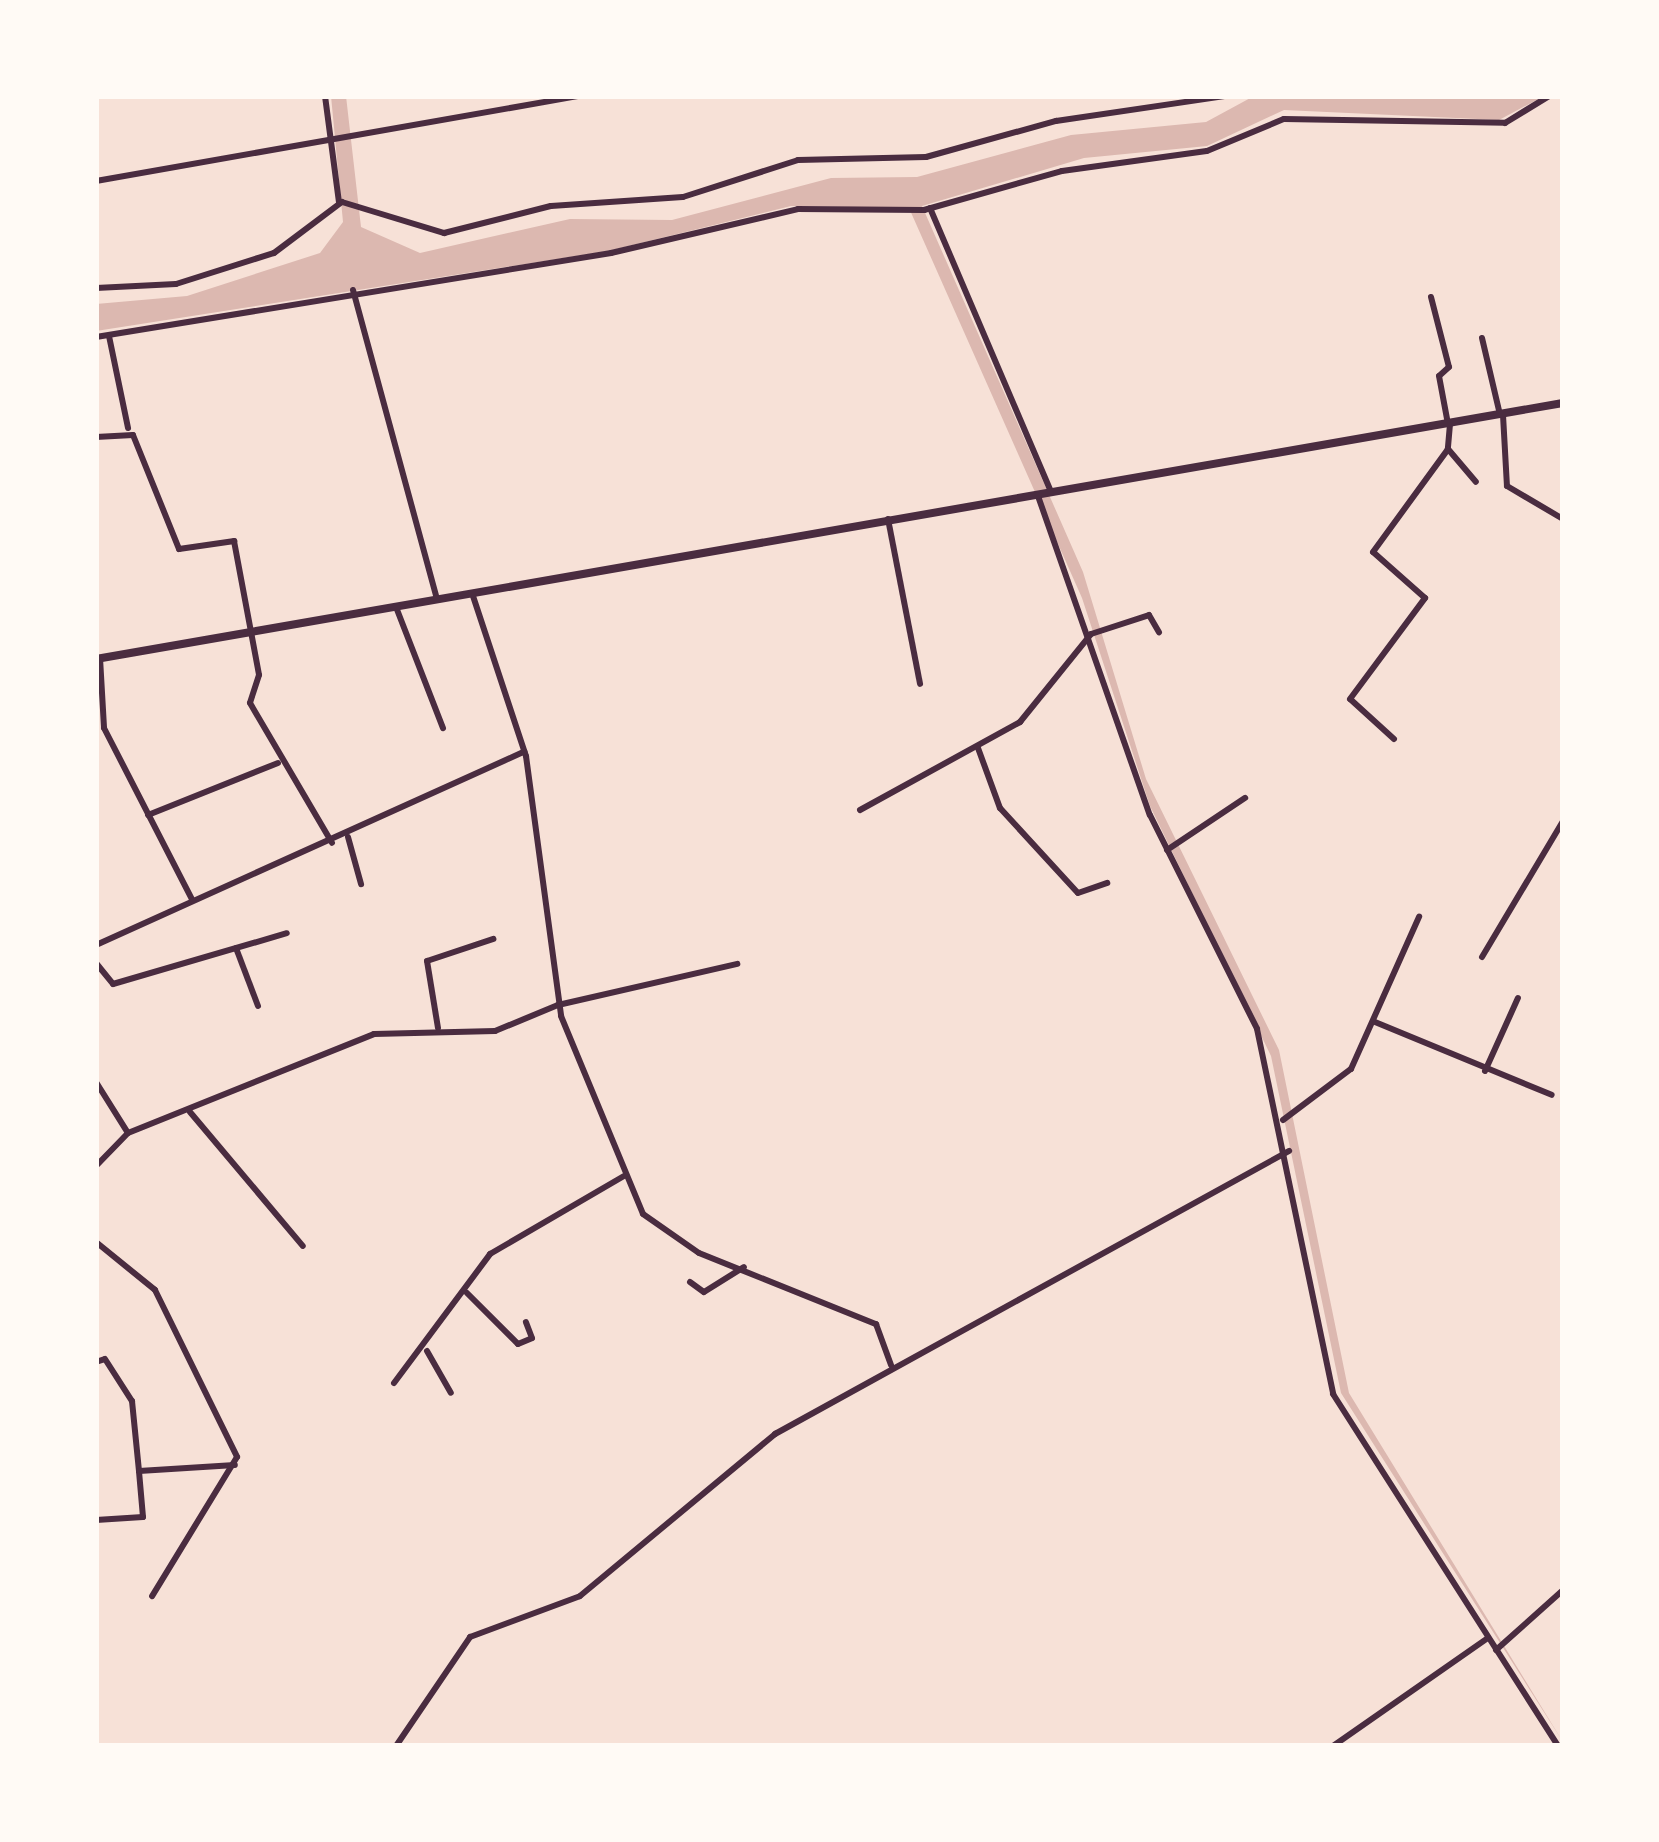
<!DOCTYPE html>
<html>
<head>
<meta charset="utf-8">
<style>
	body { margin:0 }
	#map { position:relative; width:1659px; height:1842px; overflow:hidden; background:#f7e1d7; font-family:Arial,sans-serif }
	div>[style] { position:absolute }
	.water>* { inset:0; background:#dcb8b0 }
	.minor>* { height:6px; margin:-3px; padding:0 3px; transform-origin:3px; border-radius:3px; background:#4a2c40 }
	.tertiary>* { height:8px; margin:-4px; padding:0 4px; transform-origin:4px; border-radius:4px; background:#4a2c40 }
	span { translate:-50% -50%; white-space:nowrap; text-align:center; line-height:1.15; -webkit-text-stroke:12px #fffaf5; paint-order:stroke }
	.frame { position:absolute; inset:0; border:99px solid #fffaf5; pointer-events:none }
</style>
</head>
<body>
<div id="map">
	<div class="water">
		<i style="clip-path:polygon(331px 96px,346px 96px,361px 227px,420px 253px,570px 219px,672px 220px,831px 178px,917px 177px,1071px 135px,1206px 122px,1254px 96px,1544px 96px,1499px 120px,1284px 110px,1207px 146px,1084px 158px,922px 206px,1083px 572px,1146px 779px,1279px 1050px,1349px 1393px,1563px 1742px,1341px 1393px,1271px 1056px,1150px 806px,1082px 598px,909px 208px,791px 206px,608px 251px,96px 331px,96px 304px,187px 296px,320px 253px,343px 222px)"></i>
	</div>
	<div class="minor">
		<i style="left:325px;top:96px;width:108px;rotate:82.5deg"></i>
		<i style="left:96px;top:181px;width:489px;rotate:-10deg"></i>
		<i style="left:930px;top:208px;width:306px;rotate:66.9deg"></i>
		<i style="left:96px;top:288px;width:80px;rotate:-2.9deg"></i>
		<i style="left:176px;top:284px;width:103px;rotate:-17.6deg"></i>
		<i style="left:274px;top:253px;width:85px;rotate:-36.9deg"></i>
		<i style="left:342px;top:202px;width:107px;rotate:16.9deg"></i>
		<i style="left:444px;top:233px;width:110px;rotate:-14.2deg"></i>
		<i style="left:551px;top:206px;width:132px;rotate:-3.9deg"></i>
		<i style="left:683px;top:197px;width:121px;rotate:-17.8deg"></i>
		<i style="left:798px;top:160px;width:128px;rotate:-1.3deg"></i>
		<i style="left:926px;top:157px;width:135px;rotate:-15.5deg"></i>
		<i style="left:1056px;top:121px;width:172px;rotate:-8.4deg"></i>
		<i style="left:353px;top:290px;width:320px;rotate:74.8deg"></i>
		<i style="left:1431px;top:297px;width:72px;rotate:75.6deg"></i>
		<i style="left:1449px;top:367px;width:13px;rotate:138deg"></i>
		<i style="left:1439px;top:376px;width:49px;rotate:79.4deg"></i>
		<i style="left:109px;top:336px;width:94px;rotate:78.3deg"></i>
		<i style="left:96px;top:337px;width:522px;rotate:-9.26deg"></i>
		<i style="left:611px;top:253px;width:192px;rotate:-13.2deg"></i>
		<i style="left:798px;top:209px;width:126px;rotate:0.5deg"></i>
		<i style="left:924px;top:210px;width:143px;rotate:-15.8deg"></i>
		<i style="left:1062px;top:171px;width:146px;rotate:-7.9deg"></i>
		<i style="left:1207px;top:151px;width:83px;rotate:-22.6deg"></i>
		<i style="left:1284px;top:119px;width:221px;rotate:1deg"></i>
		<i style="left:1505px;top:123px;width:52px;rotate:-31.5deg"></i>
		<i style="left:1482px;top:338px;width:79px;rotate:76.8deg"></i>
		<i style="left:1503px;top:415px;width:71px;rotate:86.8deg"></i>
		<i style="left:1507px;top:486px;width:65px;rotate:30.5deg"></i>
		<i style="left:1450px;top:424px;width:25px;rotate:95deg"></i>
		<i style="left:1448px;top:449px;width:43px;rotate:49.7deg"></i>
		<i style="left:96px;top:437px;width:37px;rotate:-3deg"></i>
		<i style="left:133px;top:435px;width:123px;rotate:68deg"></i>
		<i style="left:179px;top:549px;width:56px;rotate:-8.3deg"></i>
		<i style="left:234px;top:541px;width:136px;rotate:79.4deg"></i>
		<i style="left:259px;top:675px;width:29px;rotate:108deg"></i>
		<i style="left:250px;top:703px;width:162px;rotate:59.6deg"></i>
		<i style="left:1038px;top:496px;width:338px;rotate:70.7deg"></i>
		<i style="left:1150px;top:815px;width:239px;rotate:63.4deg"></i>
		<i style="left:1257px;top:1029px;width:373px;rotate:78.2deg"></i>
		<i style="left:1333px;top:1394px;width:418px;rotate:57.4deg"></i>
		<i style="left:888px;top:519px;width:168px;rotate:79deg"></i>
		<i style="left:472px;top:593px;width:172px;rotate:71.7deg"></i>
		<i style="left:526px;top:756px;width:262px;rotate:82.3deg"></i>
		<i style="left:561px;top:1016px;width:214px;rotate:67.5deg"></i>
		<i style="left:643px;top:1214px;width:68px;rotate:34.9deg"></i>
		<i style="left:699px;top:1253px;width:191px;rotate:21.9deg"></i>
		<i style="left:876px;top:1324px;width:44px;rotate:69.9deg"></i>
		<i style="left:396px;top:607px;width:130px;rotate:68.8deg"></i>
		<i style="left:100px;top:658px;width:70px;rotate:86.7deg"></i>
		<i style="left:104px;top:728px;width:192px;rotate:62.8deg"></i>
		<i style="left:1394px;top:739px;width:59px;rotate:-137.7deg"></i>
		<i style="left:1350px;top:699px;width:126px;rotate:-53.4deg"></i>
		<i style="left:1425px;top:598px;width:69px;rotate:-138.5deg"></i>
		<i style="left:1373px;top:552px;width:127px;rotate:-53.9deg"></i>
		<i style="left:978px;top:748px;width:64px;rotate:69.9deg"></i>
		<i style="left:1000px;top:808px;width:115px;rotate:47.5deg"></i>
		<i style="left:1078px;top:893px;width:31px;rotate:-19deg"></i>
		<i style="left:860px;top:810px;width:183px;rotate:-28.8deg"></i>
		<i style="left:1020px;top:722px;width:113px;rotate:-51.1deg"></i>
		<i style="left:1091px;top:634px;width:61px;rotate:-18.1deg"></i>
		<i style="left:1149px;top:615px;width:20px;rotate:60deg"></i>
		<i style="left:148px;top:815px;width:140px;rotate:-21.8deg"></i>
		<i style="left:348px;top:837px;width:49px;rotate:74.5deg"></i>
		<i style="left:1167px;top:850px;width:94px;rotate:-33.7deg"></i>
		<i style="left:96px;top:945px;width:470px;rotate:-24.3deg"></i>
		<i style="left:236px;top:948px;width:62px;rotate:69.2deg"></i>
		<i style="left:1482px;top:957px;width:158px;rotate:-59.2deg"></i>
		<i style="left:96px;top:963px;width:27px;rotate:51deg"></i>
		<i style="left:113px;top:984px;width:181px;rotate:-16.3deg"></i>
		<i style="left:1375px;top:1022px;width:191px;rotate:22.4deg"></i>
		<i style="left:438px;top:1028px;width:68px;rotate:-99.3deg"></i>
		<i style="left:427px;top:961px;width:70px;rotate:-18.4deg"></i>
		<i style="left:1485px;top:1071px;width:80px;rotate:-65.7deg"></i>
		<i style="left:96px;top:1082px;width:60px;rotate:57.9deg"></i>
		<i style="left:128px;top:1133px;width:46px;rotate:134.1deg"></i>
		<i style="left:190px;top:1112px;width:175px;rotate:49.9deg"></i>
		<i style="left:1283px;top:1120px;width:85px;rotate:-36.9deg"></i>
		<i style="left:1351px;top:1069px;width:167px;rotate:-65.9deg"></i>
		<i style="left:128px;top:1133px;width:265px;rotate:-21.9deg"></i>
		<i style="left:374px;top:1034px;width:121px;rotate:-1.4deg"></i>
		<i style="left:495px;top:1031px;width:68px;rotate:-22.4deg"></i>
		<i style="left:558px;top:1005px;width:184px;rotate:-12.9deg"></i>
		<i style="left:96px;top:1242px;width:76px;rotate:39.1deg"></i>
		<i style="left:155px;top:1290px;width:186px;rotate:63.8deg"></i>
		<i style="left:237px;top:1457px;width:163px;rotate:121.4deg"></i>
		<i style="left:690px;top:1282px;width:17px;rotate:36deg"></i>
		<i style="left:704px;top:1292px;width:47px;rotate:-32deg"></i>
		<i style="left:467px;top:1293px;width:72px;rotate:45deg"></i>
		<i style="left:518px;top:1344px;width:15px;rotate:-23deg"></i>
		<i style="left:532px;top:1338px;width:17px;rotate:-111deg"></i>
		<i style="left:427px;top:1351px;width:48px;rotate:60.3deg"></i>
		<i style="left:96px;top:1362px;width:9px;rotate:-18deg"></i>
		<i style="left:105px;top:1359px;width:50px;rotate:57.3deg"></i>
		<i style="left:132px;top:1401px;width:70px;rotate:84.3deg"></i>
		<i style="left:394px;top:1383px;width:161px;rotate:-53.3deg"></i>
		<i style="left:490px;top:1254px;width:155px;rotate:-30.2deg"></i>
		<i style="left:96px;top:1520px;width:47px;rotate:-3.7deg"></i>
		<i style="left:143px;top:1517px;width:46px;rotate:-95deg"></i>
		<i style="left:139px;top:1471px;width:96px;rotate:-3.6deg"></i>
		<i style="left:1496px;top:1650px;width:90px;rotate:-41.8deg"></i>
		<i style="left:396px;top:1746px;width:132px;rotate:-55.8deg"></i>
		<i style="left:470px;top:1637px;width:117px;rotate:-20.4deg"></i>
		<i style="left:580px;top:1596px;width:254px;rotate:-39.7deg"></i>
		<i style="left:775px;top:1434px;width:587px;rotate:-28.84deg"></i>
		<i style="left:1333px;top:1746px;width:189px;rotate:-34.9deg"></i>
	</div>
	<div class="tertiary">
		<i style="left:96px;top:659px;width:1489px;rotate:-9.9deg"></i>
	</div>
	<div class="frame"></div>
</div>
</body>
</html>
